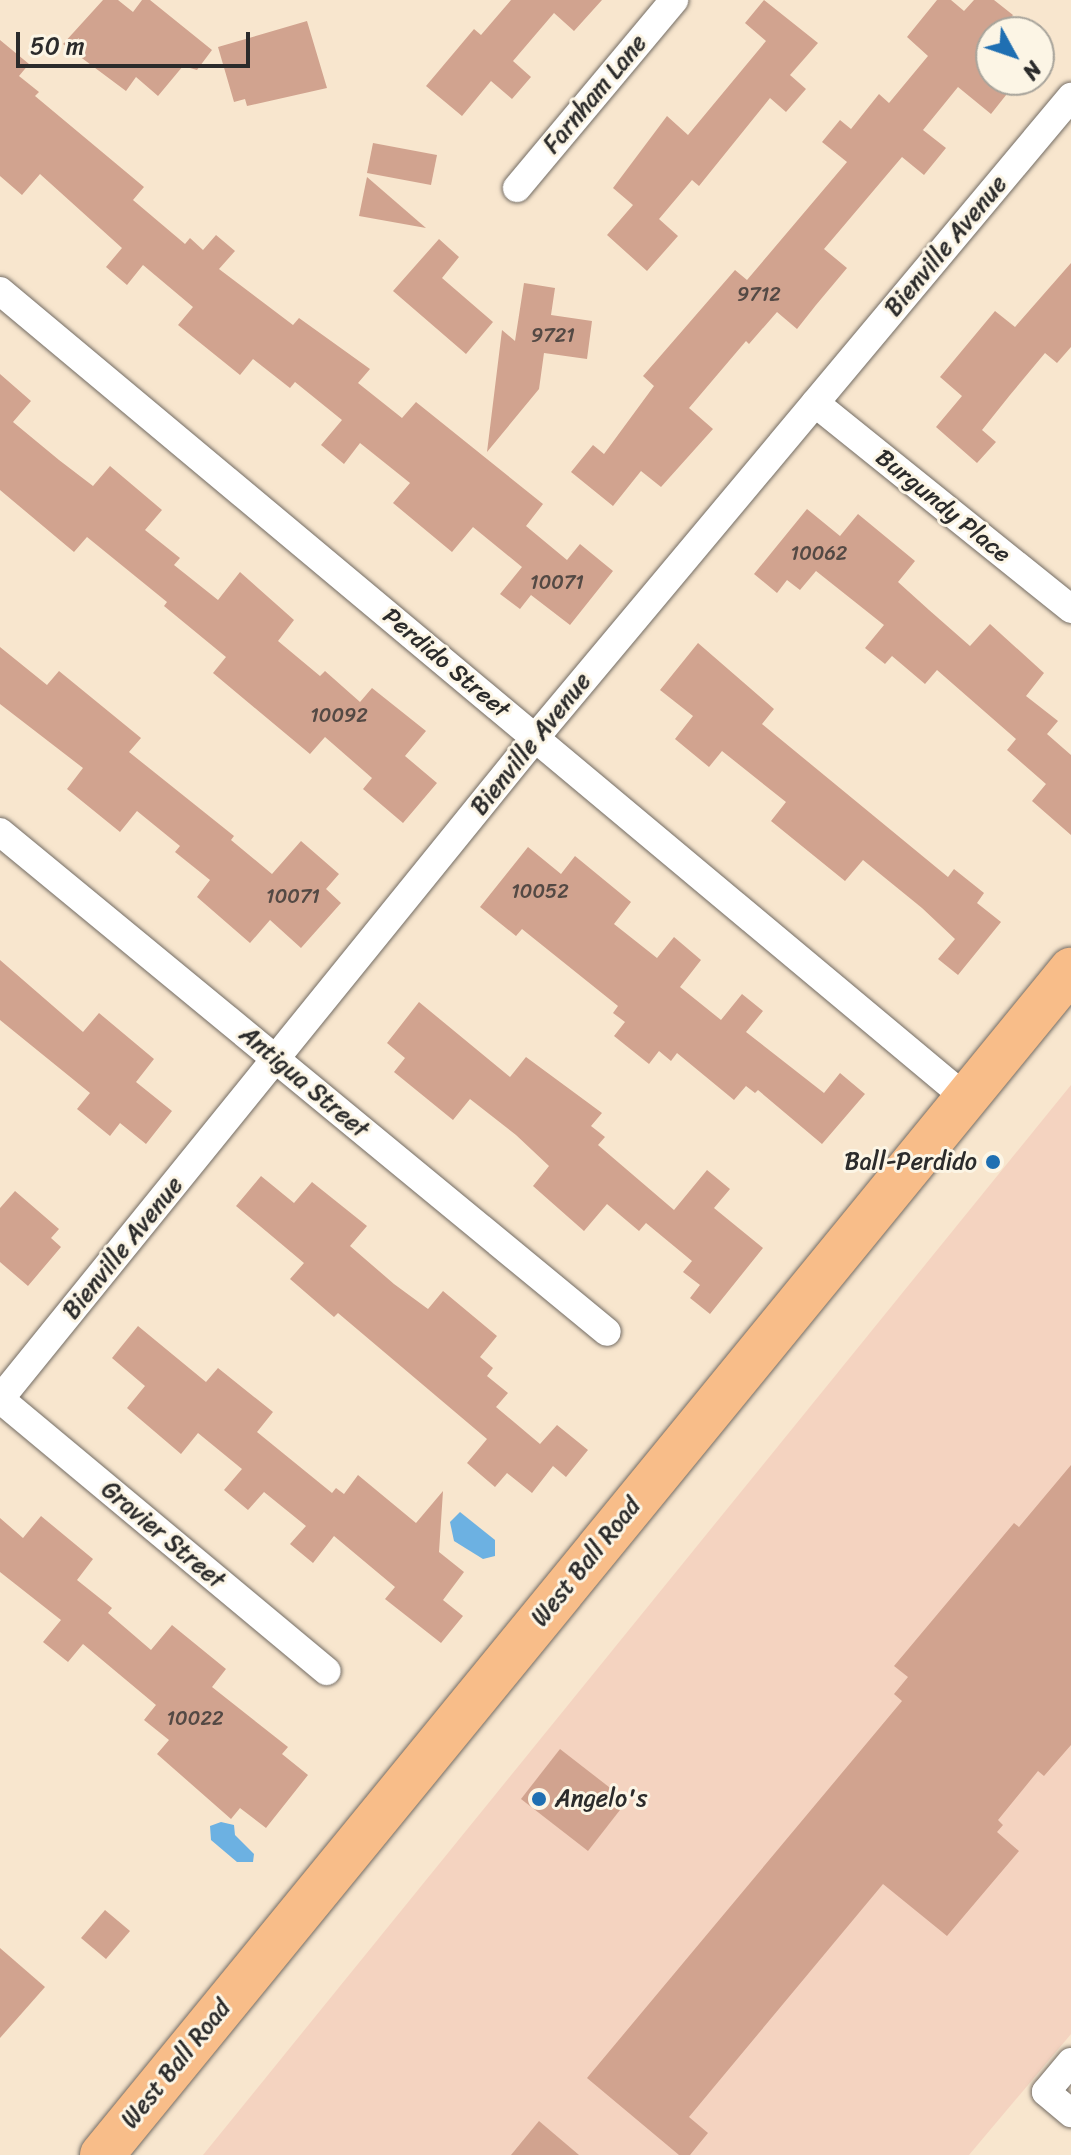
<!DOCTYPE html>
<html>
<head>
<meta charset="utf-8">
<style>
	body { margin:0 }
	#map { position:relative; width:1071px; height:2155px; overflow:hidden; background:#f8e6ce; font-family:Sriracha,sans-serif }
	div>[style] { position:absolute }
	.built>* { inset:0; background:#f4d3c0 }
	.water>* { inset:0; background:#6cb1e2 }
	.building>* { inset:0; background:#d1a38f }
	.roads { filter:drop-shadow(0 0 2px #736c64) drop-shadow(0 0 2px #736c64) }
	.street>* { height:28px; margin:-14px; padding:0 14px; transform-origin:14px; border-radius:14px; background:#fff }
	.primary>* { height:44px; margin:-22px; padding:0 22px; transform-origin:22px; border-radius:22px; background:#f8bd89 }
	.dots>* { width:22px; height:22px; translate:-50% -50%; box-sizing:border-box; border:4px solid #fcf5e5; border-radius:50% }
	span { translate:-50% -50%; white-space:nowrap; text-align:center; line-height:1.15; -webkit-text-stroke:6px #fcf5e5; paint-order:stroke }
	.number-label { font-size:20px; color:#544944 }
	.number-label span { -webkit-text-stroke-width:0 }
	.street-label { font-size:24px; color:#2b2b2b }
	.poi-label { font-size:24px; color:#2b2b2b }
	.right { translate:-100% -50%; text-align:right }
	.left { translate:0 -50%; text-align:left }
	.north { position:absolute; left:975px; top:16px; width:80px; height:80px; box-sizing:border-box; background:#fcf5e5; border:2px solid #a8a49b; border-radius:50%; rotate:130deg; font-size:22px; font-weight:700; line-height:32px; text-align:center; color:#2b2b2b }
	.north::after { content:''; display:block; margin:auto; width:28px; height:36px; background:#1f6fb2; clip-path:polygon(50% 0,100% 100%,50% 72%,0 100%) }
	.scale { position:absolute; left:16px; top:32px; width:234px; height:36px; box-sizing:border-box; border:4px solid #2b2b2b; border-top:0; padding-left:10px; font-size:24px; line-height:28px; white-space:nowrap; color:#2b2b2b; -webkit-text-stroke:6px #fcf5e5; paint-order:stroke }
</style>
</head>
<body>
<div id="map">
	<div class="built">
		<i style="clip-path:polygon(1071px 1085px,1071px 2034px,969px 2155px,203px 2155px)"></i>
	</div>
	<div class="water">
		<i style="clip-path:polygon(460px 1512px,495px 1540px,495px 1556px,483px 1559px,454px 1541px,450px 1522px)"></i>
		<i style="clip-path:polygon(221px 1822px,234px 1825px,235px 1835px,254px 1854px,253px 1862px,237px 1862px,211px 1840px,210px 1826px)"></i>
	</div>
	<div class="building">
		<i style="clip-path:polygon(103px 0,118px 0,133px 12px,142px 0,150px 0,212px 50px,197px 70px,183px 66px,158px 96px,136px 77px,126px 91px,63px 44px)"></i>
		<i style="clip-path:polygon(511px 0,602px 0,574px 31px,554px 13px,513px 61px,531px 77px,512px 99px,491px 81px,462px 116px,426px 86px,474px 29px,481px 35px)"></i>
		<i style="clip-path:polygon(764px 0,818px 43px,790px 75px,806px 89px,786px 112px,770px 98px,699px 186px,692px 180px,659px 219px,678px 236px,647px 271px,607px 235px,633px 205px,613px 188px,667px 116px,688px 135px,766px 41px,745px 23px)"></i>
		<i style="clip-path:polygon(937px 0,951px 0,964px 11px,974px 0,994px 0,1013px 15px,1000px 32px,991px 32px,991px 80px,1018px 80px,991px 114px,958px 87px,923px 130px,946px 148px,924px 175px,902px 157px,824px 249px,847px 268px,816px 305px,797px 329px,777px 312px,749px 344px,746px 341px,689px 408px,713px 429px,661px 487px,641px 471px,613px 506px,571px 472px,593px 445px,604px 454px,654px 386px,643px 376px,735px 270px,747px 280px,847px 162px,822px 142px,840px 120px,851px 129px,879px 94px,889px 103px,928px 56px,907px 37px)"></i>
		<i style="clip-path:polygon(307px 21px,327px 88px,247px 106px,245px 99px,234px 102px,218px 47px)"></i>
		<i style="clip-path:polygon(0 40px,29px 64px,19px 76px,39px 92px,35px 96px,144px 187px,133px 200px,185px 244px,190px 238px,203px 250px,216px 235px,235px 251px,219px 269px,293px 325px,299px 318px,370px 369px,358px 383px,402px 418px,416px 402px,543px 504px,526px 526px,567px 560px,580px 544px,613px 571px,570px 625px,531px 595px,520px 609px,500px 594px,522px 567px,473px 527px,452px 552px,393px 503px,410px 483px,360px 443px,344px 464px,321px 445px,342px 420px,295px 382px,290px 388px,253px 359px,240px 375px,178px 325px,193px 307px,143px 265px,127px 285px,106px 267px,122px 248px,40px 174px,22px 195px,0 176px)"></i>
		<i style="clip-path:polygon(373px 143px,437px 155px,431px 185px,367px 173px)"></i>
		<i style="clip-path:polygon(367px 177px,426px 228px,359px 216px)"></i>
		<i style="clip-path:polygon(439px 239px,459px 257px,442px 278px,493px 322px,466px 354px,393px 291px)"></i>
		<i style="clip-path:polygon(1071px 263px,1071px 347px,1057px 363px,1045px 353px,1010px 395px,982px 430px,996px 442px,977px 463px,936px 427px,962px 396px,940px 377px,995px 311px,1015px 327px)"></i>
		<i style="clip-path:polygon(524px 283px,555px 288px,551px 315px,592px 321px,587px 359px,544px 353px,539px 389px,487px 452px,502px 330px,515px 341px)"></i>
		<i style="clip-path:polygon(0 374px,31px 401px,13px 422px,59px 460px,93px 486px,110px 466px,162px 510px,145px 530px,180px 558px,174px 565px,218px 600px,240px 572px,294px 620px,278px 641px,320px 676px,325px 671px,360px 702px,372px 688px,426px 731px,405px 756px,437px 783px,403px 823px,363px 789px,372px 778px,325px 737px,310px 754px,213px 673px,226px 657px,164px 606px,167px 602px,87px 537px,74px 552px,0 490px)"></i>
		<i style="clip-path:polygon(807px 509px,840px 536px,858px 514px,915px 561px,898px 582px,929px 610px,970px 646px,990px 624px,1044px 673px,1026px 696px,1058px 721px,1047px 734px,1071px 755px,1071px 835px,1032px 801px,1046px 784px,1007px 750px,1016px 739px,937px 670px,925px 684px,892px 656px,885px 664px,865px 648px,884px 625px,816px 571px,800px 590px,787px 580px,777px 593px,754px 574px)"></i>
		<i style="clip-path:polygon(698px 643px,774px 709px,762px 724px,948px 877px,954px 869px,984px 893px,977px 903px,1001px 922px,958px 975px,938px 959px,955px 939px,922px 908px,863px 860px,845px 881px,771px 821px,786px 802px,722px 751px,709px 767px,675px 739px,693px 716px,660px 690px)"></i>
		<i style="clip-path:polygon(0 647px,47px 685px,59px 671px,141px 738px,129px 752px,234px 836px,231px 840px,272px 874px,301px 841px,339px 874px,326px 889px,341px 903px,301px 948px,270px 920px,250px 943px,197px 897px,210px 880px,175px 852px,180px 846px,137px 811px,120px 832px,67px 789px,83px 768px,0 704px)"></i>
		<i style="clip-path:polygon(528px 847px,561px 874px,575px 856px,631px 902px,614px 924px,657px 958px,674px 937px,701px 960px,680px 987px,721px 1020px,742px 994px,763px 1011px,746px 1032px,824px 1093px,840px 1073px,865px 1094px,822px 1144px,758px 1090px,755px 1093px,746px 1086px,734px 1100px,677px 1053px,671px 1061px,659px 1051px,649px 1064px,614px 1036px,625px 1022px,613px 1013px,618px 1006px,522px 929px,516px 936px,480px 907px)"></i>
		<i style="clip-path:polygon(0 960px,83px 1032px,99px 1013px,154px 1059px,136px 1082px,172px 1111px,146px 1144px,120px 1123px,110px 1136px,77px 1109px,90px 1093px,0 1020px)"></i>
		<i style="clip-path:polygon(419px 1002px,510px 1077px,526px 1057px,602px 1113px,591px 1126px,605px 1137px,598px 1145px,674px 1210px,707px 1170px,730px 1189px,714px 1208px,763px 1248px,710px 1314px,690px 1298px,700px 1285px,683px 1272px,692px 1261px,646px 1223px,639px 1231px,607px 1204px,584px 1231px,533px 1186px,549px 1166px,516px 1135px,470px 1099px,453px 1120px,394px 1072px,405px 1058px,387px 1043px)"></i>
		<i style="clip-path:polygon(261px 1176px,294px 1203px,312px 1182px,367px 1226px,350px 1246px,394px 1284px,428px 1309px,443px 1291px,497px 1336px,480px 1357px,493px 1368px,487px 1376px,508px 1393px,496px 1407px,540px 1444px,557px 1425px,588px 1450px,566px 1477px,553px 1466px,532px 1493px,507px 1473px,495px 1487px,467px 1463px,487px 1439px,338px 1313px,334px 1317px,290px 1279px,304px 1263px,236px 1206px)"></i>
		<i style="clip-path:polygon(15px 1191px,59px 1229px,51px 1238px,61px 1247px,28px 1286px,0 1262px,0 1208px)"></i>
		<i style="clip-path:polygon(138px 1326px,206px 1382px,218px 1368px,273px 1412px,257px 1432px,332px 1493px,336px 1488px,344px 1494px,358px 1475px,416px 1523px,443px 1491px,439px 1552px,464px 1572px,443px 1600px,463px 1616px,441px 1643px,385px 1599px,395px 1587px,334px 1536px,313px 1563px,290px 1544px,306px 1526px,264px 1492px,248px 1510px,224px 1490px,242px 1469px,198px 1433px,181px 1454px,127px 1408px,145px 1386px,112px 1358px)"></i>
		<i style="clip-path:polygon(1071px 1465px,1071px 1745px,1044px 1776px,1038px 1771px,998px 1820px,1003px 1825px,997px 1832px,1019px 1851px,947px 1936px,883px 1884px,689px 2117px,708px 2133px,690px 2155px,679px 2155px,587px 2078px,902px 1701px,894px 1694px,908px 1677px,894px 1666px,1014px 1523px,1019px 1527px)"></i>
		<i style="clip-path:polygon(41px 1516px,93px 1559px,77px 1580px,112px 1608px,108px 1613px,151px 1650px,172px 1625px,226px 1669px,212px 1687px,288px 1747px,282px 1754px,308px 1775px,266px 1828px,240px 1808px,231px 1819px,157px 1754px,169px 1740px,144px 1720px,156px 1705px,83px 1644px,68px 1662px,43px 1642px,61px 1620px,0 1572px,0 1518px,23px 1538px)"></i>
		<i style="clip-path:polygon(560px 1749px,627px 1801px,588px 1851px,521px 1799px)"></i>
		<i style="clip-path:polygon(105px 1910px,130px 1931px,106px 1959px,81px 1938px)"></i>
		<i style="clip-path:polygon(0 1948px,45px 1987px,0 2038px)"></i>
		<i style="clip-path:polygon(539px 2121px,579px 2155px,511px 2155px)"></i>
	</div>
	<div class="roads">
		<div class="street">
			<i style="left:517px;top:188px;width:245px;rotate:-50.1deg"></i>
			<i style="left:0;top:291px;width:1259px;rotate:39.88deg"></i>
			<i style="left:815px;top:403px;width:329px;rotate:38.8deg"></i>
			<i style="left:0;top:832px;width:786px;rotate:39.48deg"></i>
			<i style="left:0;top:1399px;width:850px;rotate:-51.01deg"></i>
			<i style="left:535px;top:738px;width:836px;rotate:-50.1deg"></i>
			<i style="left:0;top:1399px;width:425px;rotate:39.8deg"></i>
			<i style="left:1071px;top:2062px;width:39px;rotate:130deg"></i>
			<i style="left:1046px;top:2092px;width:33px;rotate:40deg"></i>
		</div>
		<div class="primary">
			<i style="left:102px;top:2155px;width:1531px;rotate:-50.73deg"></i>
		</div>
	</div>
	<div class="dots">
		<i style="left:993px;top:1162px;background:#1f6fb2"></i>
		<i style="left:539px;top:1799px;background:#1f6fb2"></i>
	</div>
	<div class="number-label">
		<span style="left:759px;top:294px">9712</span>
		<span style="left:553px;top:335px">9721</span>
		<span style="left:819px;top:553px">10062</span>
		<span style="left:557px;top:582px">10071</span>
		<span style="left:339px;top:715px">10092</span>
		<span style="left:540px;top:891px">10052</span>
		<span style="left:293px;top:896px">10071</span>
		<span style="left:195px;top:1718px">10022</span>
	</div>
	<div class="street-label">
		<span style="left:595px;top:94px;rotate:-50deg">Farnham Lane</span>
		<span style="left:946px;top:246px;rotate:-50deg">Bienville Avenue</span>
		<span style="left:943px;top:506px;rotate:39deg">Burgundy Place</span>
		<span style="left:446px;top:663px;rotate:40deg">Perdido Street</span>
		<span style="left:531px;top:744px;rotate:-51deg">Bienville Avenue</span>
		<span style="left:304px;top:1082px;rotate:40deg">Antigua Street</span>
		<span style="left:123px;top:1248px;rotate:-51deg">Bienville Avenue</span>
		<span style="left:163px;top:1535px;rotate:40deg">Gravier Street</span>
		<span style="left:586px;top:1562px;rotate:-51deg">West Ball Road</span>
		<span style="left:176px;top:2064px;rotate:-51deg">West Ball Road</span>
	</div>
	<div class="poi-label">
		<span class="right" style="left:977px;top:1162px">Ball-Perdido</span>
		<span class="left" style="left:555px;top:1799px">Angelo's</span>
	</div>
	<div class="north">N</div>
	<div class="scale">50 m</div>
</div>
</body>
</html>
